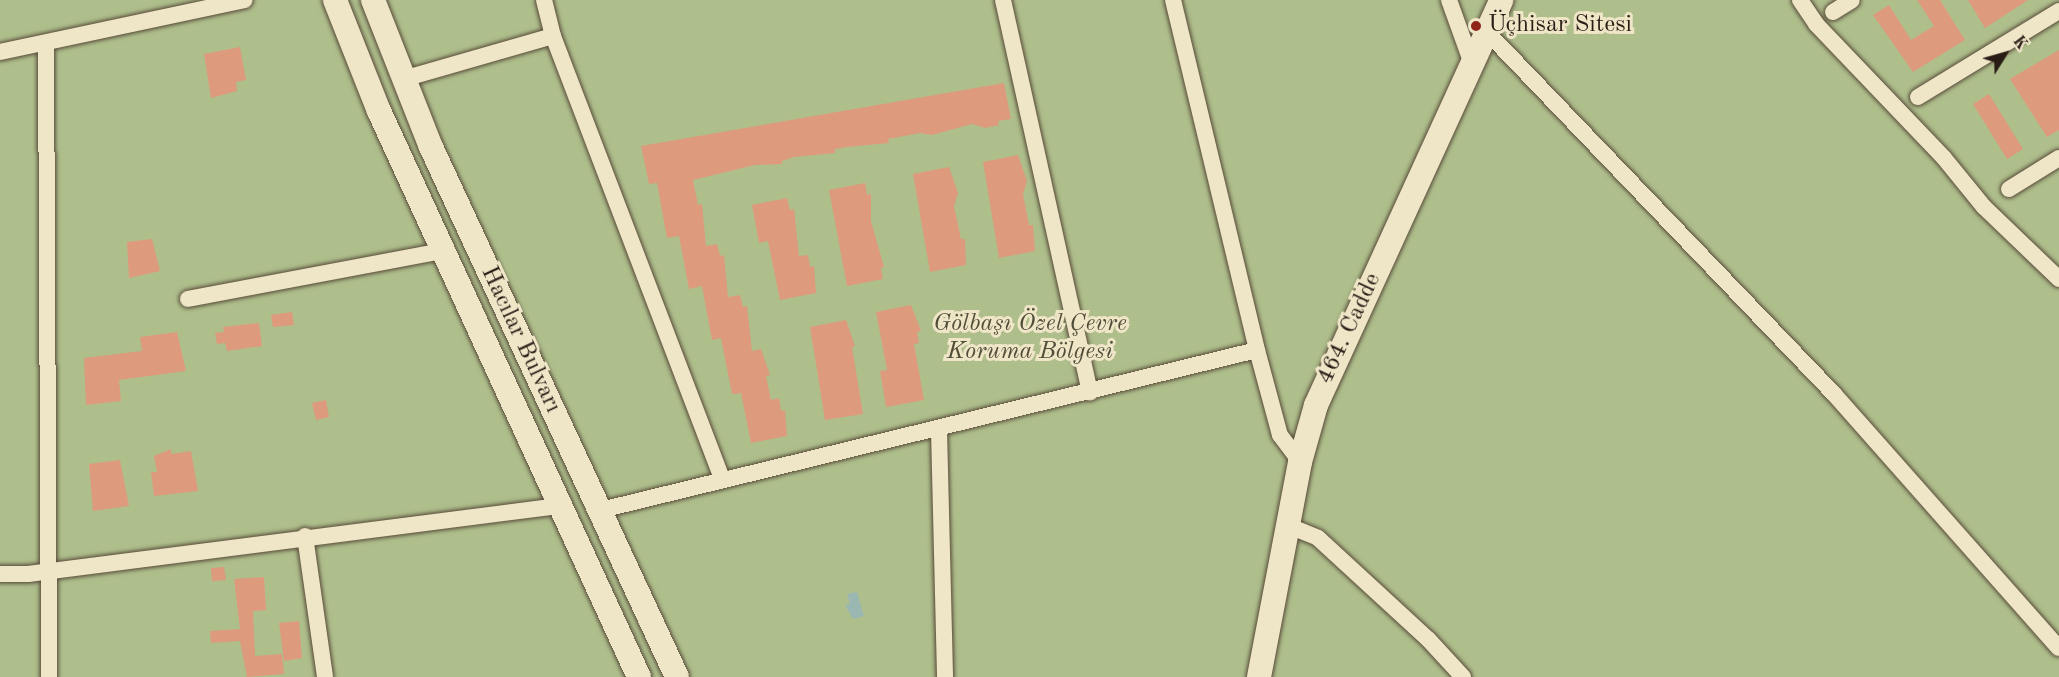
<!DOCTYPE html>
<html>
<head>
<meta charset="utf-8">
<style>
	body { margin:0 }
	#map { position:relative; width:2059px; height:677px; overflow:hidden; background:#e7d7a9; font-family:"Old Standard TT",serif }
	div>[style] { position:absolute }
	.green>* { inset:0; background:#afbf8c }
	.water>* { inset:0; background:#9ab7b1 }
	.building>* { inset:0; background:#dd9a7d }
	.roads { filter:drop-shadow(0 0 2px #584b3a) drop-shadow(0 0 2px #584b3a) }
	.street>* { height:16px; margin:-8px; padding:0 8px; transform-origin:8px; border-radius:8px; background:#efe5c7 }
	.secondary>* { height:24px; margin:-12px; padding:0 12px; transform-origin:12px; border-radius:12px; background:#efe5c7 }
	.dots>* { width:16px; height:16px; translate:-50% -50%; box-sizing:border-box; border:3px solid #efe5c7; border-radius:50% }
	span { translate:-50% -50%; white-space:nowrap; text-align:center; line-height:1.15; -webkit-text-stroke:6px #efe5c7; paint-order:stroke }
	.poi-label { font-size:24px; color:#281c15 }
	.left { translate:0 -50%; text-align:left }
	.park-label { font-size:24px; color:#504d39; font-style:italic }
	.street-label { font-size:24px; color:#281c15 }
	.north { position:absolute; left:1975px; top:24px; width:60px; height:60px; -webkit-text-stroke:4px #efe5c7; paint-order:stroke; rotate:53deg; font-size:16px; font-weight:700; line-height:24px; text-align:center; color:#281c15 }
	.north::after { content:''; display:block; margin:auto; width:21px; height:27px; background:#281c15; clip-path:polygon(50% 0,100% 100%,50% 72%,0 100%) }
</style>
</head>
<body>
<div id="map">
	<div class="green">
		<i style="clip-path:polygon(0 0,2059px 0,2059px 677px,0 677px)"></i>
	</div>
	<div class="water">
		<i style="clip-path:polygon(857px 592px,864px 616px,853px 619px,845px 605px,850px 604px,847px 594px)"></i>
	</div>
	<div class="building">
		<i style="clip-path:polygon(1917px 0,1940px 0,1965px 40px,1913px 72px,1873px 15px,1889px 5px,1911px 40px,1934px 26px)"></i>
		<i style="clip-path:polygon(1968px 0,2028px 0,1985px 28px)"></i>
		<i style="clip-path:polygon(240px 47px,246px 80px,236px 82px,237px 91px,211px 98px,204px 54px)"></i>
		<i style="clip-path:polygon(2059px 50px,2059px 130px,2047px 137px,2010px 79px)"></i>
		<i style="clip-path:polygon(1004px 83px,1011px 119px,998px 121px,999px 125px,985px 128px,972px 124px,932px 135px,920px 133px,888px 139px,889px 143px,847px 147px,835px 149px,835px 153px,794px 157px,782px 161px,782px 164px,755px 165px,693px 180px,698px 205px,702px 204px,706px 246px,717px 244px,720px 256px,724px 255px,728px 297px,740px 295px,743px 307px,747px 306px,752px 351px,761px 349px,770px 375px,766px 376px,771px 400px,779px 398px,781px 411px,785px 410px,787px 436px,751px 443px,741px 393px,732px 394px,721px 338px,712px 340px,702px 286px,689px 289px,679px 236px,667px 238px,657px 183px,649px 184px,641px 146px)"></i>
		<i style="clip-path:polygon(1989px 94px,2023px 149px,2007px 159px,1973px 104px)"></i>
		<i style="clip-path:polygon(1018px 155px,1027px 181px,1023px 194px,1029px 225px,1033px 225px,1035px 251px,999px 258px,983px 162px)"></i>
		<i style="clip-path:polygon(949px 167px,958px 193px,954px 206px,961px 239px,965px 239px,966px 265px,930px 272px,913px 174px)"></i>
		<i style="clip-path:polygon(865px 183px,867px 195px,871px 194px,871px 221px,884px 267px,881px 268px,883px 279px,847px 286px,829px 190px)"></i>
		<i style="clip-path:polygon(787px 198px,790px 210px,794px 209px,799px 256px,808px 255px,810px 267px,814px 266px,816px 293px,780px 300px,768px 241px,759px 243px,752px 205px)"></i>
		<i style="clip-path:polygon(152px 239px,160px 271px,129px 278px,127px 242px)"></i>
		<i style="clip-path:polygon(911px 305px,921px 331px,917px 332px,919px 343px,914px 344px,924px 400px,886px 407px,880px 371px,887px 370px,876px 312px)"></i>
		<i style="clip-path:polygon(292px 312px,294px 325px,273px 327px,271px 315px)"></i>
		<i style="clip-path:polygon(846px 320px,855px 346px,852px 347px,863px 414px,825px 420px,810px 327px)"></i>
		<i style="clip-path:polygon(259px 323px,262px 346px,227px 351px,225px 343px,217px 344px,215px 333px,224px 332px,223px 327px)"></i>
		<i style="clip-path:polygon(177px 332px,186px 371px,119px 380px,121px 401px,86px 405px,84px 358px,142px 351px,140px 337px)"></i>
		<i style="clip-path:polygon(326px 400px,329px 417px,316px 420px,312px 403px)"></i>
		<i style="clip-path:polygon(171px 449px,171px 454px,191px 451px,198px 491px,154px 496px,151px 472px,157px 472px,154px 456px)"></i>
		<i style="clip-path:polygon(120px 460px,129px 506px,93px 511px,89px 464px)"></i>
		<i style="clip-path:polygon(224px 567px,226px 580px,212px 581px,211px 568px)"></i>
		<i style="clip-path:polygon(264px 577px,266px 610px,253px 611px,255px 656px,282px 654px,284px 674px,247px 677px,240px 641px,211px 643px,210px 631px,240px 629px,234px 579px)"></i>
		<i style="clip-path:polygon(299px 621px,302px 658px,284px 661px,279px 623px)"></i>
	</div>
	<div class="roads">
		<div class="street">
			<i style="left:544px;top:0;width:37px;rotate:76deg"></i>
			<i style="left:553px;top:36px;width:473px;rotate:69.1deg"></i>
			<i style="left:1003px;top:0;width:402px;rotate:77.5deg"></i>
			<i style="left:1173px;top:0;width:360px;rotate:76.5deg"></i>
			<i style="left:1257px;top:350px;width:88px;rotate:74.9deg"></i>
			<i style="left:1280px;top:435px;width:34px;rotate:53deg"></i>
			<i style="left:1449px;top:0;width:68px;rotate:70.2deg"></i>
			<i style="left:1800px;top:0;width:29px;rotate:56deg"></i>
			<i style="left:1816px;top:24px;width:185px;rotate:46.3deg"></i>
			<i style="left:1944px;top:158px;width:63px;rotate:50.8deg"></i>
			<i style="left:1984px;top:207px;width:104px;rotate:43.8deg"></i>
			<i style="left:1833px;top:12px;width:22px;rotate:-32deg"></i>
			<i style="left:1487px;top:32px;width:501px;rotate:46.21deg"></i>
			<i style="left:1834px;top:394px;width:339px;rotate:48.5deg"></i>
			<i style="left:46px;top:43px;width:634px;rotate:89.73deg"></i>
			<i style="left:0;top:52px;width:250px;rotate:-12deg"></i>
			<i style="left:403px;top:79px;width:156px;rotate:-16deg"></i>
			<i style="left:1918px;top:97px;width:165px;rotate:-31.4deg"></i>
			<i style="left:2009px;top:189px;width:59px;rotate:-31.8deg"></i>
			<i style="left:188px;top:299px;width:258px;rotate:-10.7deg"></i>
			<i style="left:939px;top:430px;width:247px;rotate:88.6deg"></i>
			<i style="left:601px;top:510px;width:675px;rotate:-13.71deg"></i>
			<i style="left:1289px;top:526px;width:31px;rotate:22deg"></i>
			<i style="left:1318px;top:538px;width:149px;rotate:42.6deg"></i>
			<i style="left:1428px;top:639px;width:52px;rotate:47.4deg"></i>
			<i style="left:305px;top:536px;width:142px;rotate:81.9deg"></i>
			<i style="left:0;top:574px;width:28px"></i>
			<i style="left:28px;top:574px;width:535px;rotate:-7.3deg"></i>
		</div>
		<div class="secondary">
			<i style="left:335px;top:0;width:119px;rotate:68.4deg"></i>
			<i style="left:379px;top:111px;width:623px;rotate:65.33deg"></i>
			<i style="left:373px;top:0;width:158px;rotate:68.5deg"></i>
			<i style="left:431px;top:147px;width:584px;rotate:65.1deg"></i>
			<i style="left:1259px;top:677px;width:219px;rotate:-79.2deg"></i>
			<i style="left:1300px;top:462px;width:59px;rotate:-74.3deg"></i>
			<i style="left:1316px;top:405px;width:445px;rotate:-65.4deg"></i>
		</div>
	</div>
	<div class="dots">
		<i style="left:1476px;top:26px;background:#8f2418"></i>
	</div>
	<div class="poi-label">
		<span class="left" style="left:1488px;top:26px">Üçhisar Sitesi</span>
	</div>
	<div class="park-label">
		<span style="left:1030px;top:339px">Gölbaşı Özel Çevre<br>Koruma Bölgesi</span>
	</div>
	<div class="street-label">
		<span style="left:1350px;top:329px;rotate:-65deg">464. Cadde</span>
		<span style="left:520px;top:340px;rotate:65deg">Hacılar Bulvarı</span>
	</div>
	<div class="north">K</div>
</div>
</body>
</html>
